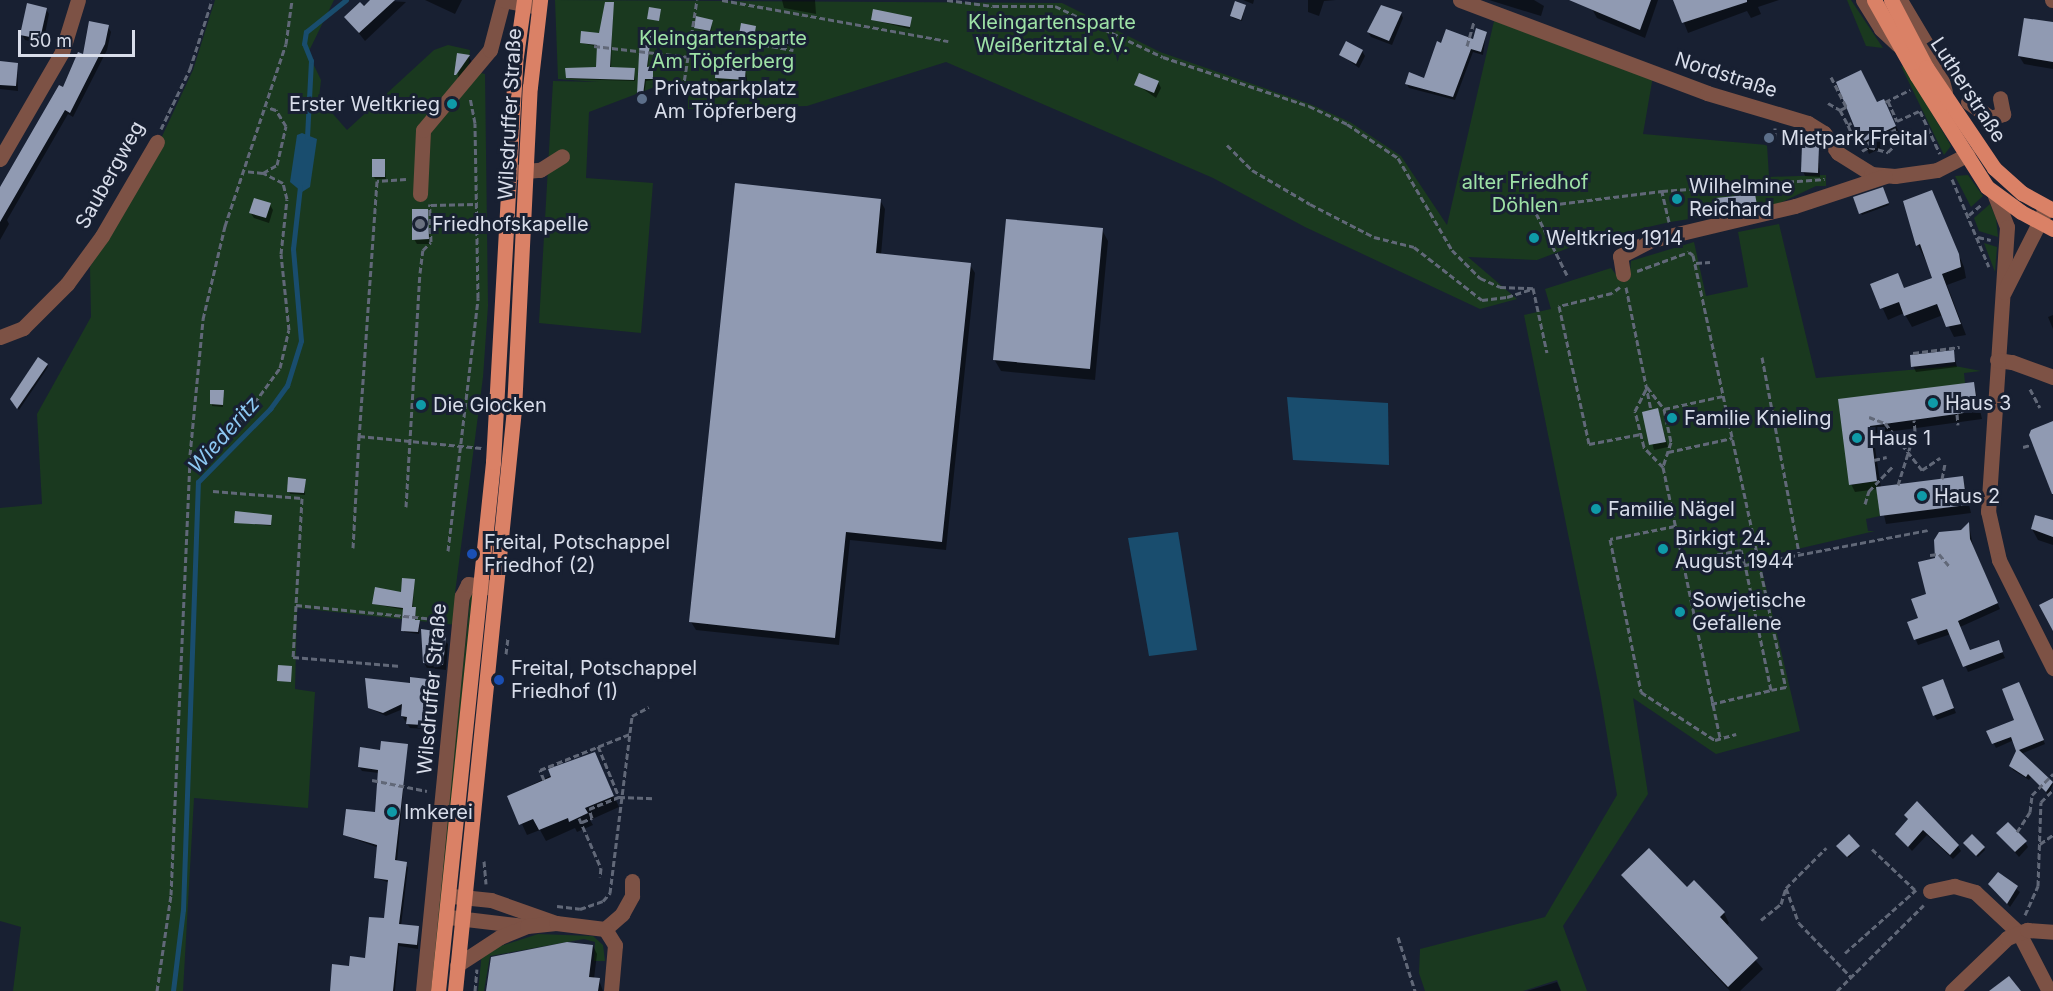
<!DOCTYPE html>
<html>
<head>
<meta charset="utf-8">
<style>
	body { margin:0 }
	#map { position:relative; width:2053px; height:991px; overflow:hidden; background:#182032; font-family:Inter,sans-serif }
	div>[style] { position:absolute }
	.green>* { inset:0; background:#1a391f }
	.water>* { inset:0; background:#194d6e }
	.shadow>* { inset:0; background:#0007 }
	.stream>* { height:4.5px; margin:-2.25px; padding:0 2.25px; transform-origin:2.25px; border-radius:2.25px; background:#194d6e }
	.building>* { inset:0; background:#909ab2 }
	.path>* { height:3px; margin-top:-1.5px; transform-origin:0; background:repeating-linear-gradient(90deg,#616878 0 6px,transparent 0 9px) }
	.minor>* { height:15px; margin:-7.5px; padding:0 7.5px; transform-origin:7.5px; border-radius:7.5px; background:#7d5245 }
	.major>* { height:15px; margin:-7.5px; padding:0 7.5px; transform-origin:7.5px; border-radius:7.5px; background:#da8166 }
	.dots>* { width:16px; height:16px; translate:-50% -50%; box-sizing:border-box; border:3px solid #182032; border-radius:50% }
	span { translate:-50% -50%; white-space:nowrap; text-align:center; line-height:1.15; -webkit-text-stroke:6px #182032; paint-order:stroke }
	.park-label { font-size:20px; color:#9ee2a6 }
	.street-label { font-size:20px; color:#d8ddea }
	.poi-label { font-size:20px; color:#d8ddea }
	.left { translate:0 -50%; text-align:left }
	.right { translate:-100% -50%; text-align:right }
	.water-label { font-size:21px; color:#8dc8f3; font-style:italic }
	.scale { position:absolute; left:18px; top:30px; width:117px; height:27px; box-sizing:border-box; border:3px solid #d8ddea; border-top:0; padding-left:8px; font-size:18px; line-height:21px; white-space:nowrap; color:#d8ddea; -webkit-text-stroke:4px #182032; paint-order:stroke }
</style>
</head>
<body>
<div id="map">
	<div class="green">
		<i style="clip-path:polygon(215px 0,334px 0,308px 53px,321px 80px,319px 98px,347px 130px,434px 50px,448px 45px,470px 50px,468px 70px,485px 74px,488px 306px,483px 377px,455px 593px,457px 625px,297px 608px,295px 689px,315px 692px,308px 808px,194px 798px,183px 991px,13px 991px,21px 927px,0 921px,0 508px,42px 504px,37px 414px,91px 317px,90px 267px,150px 162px,193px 70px)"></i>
		<i style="clip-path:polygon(555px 0,1062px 3px,1160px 52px,1310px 104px,1350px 122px,1401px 156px,1447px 225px,1494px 21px,1653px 76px,1643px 134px,1767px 145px,1769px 177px,1826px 175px,1826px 186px,1816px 186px,1774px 206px,1670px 222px,1587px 241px,1537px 260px,1468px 257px,1517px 299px,1480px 309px,1305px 227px,1213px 178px,946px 62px,807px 106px,688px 109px,688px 83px,649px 84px,660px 85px,589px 112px,586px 178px,653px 183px,641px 333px,539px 323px,553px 81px,599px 82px,558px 79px)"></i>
		<i style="clip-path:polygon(1847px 0,1851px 0,1883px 48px,1866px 46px)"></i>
		<i style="clip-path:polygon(1901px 66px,1905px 67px,1951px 146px,1944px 155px)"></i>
		<i style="clip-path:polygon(1968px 175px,1983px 196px,1971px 207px,1955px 176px)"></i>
		<i style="clip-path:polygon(1990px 204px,1996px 218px,1998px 237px,1979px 231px,1974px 218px)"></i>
		<i style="clip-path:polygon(1779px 224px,1816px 378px,1955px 366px,1981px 371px,1964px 373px,1965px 383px,1868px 413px,1850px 485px,1877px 481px,1880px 516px,1866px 519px,1868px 531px,1875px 531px,1759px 558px,1800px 731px,1716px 754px,1633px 698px,1648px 794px,1563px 926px,1587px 991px,1561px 991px,1557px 980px,1523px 991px,1425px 991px,1419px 973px,1420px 949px,1545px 917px,1617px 795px,1600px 693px,1524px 315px,1551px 309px,1545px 289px,1611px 268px,1617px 276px,1630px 271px,1631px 261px,1694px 242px,1706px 296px,1748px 287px,1738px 232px)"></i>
		<i style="clip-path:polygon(1984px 243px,1997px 247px,1995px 272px)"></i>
		<i style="clip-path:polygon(473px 589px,432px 991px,428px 991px,470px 599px,466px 598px)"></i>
		<i style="clip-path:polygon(538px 934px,593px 936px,603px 945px,605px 961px,594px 961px,595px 942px,584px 939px,490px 956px,484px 991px,478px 991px,482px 952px)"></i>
	</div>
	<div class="water">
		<i style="clip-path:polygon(302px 133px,317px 139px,310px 187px,302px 192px,290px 182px,297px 135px)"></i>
		<i style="clip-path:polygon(1287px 397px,1388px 403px,1389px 465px,1293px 460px)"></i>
		<i style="clip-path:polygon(1178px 532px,1197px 650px,1149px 656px,1128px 538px)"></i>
	</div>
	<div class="shadow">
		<i style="clip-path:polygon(372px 0,406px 2px,365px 41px,346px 17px)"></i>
		<i style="clip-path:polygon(425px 0,462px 0,455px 14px)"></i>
		<i style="clip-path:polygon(782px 0,815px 0,816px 14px,784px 8px)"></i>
		<i style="clip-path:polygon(1243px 0,1254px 0,1253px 4px)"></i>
		<i style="clip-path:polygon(1308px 0,1336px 0,1324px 1px,1319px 16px,1308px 12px)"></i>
		<i style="clip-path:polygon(1489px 0,1534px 0,1544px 6px,1541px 16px)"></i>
		<i style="clip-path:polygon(1595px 0,1658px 0,1645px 38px,1597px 18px,1592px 9px)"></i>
		<i style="clip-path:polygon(1675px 0,1779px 0,1758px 7px,1761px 14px,1751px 18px,1747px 11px,1688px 33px)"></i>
		<i style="clip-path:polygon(613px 4px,611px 69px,634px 70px,635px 81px,568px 79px,598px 68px,599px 47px,582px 43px,600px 35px)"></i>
		<i style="clip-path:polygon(1245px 6px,1242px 21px,1233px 18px,1231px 16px)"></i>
		<i style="clip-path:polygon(46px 9px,49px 14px,43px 44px,25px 40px,22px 35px)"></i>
		<i style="clip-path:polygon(1401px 13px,1403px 18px,1392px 45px,1371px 37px,1368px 32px)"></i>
		<i style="clip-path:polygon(911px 18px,910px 29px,873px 20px)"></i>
		<i style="clip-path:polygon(712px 21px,711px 33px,695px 28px)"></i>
		<i style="clip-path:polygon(2053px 24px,2053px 69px,2024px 64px,2019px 56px)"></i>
		<i style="clip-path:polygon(108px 27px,111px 32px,107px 50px,73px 117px,68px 114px,7px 220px,9px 224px,0 240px,0 190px,84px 56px)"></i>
		<i style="clip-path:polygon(754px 27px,755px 39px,741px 37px,740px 35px)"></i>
		<i style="clip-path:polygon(1486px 33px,1483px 55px,1473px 52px,1455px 100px,1409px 88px,1407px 84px,1425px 80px)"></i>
		<i style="clip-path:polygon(797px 35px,796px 47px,783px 45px,782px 43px)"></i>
		<i style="clip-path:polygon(650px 37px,648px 68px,653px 70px,653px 80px,646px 81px,644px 96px,639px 96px)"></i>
		<i style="clip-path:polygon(1362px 51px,1365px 56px,1359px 68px,1341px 55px)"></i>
		<i style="clip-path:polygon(459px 55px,469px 57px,472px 62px,458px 79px)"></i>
		<i style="clip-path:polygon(0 63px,17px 64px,18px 91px,0 89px)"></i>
		<i style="clip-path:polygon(745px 66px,748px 85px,719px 83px,716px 78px)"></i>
		<i style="clip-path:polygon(1158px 82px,1161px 88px,1156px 98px,1136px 84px)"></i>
		<i style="clip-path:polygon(1838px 83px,1889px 112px,1902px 138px,1869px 154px)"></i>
		<i style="clip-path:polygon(1818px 147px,1820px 177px,1805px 176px,1803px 171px)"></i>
		<i style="clip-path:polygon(384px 161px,386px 179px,375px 179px,374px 177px)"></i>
		<i style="clip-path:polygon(1883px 191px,1889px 205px,1862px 215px,1861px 213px)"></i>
		<i style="clip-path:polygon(1931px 191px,1964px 267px,1966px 278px,1947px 285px,1966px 335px,1954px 337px,1943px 315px,1912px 327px,1904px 313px,1888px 320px,1872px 285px,1897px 275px,1905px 290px,1934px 278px,1918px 245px)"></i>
		<i style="clip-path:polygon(1755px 195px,1757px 207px,1718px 209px)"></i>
		<i style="clip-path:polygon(880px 200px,885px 209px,881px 255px,970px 265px,975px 273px,946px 550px,850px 540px,839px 645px,696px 630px,691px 622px)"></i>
		<i style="clip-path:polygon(270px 205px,273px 210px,269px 223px,254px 218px,250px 212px)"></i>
		<i style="clip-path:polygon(427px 210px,431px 244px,417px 244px,414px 239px)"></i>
		<i style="clip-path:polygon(1102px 230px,1108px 241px,1095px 380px,1001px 371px,994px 359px)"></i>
		<i style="clip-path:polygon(2053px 315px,2053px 329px,2048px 317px)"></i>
		<i style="clip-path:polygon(1953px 352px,1957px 367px,1916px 372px,1913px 366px)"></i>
		<i style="clip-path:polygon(47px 365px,48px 367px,19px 410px,13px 402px)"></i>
		<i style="clip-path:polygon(1974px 384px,1982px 419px,1873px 434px,1881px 488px,1963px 478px,1971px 513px,1886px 524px,1878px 489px,1855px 492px,1851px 484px,1840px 401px)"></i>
		<i style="clip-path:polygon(212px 392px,223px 392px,223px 407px,212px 406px)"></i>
		<i style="clip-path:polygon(1658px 410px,1668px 447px,1654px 450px,1644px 413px)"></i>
		<i style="clip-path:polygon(305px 480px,305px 495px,290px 494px,289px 491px)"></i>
		<i style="clip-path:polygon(271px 516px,271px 526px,236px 522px)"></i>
		<i style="clip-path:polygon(2053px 522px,2053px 545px,2038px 540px,2032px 529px)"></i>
		<i style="clip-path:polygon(1969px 525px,1973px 546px,2000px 609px,1960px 627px,1970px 652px,1998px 642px,2005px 658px,1968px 672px,1951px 634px,1918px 645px,1909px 623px,1920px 619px,1937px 559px)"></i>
		<i style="clip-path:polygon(414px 581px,413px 608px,416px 610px,415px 621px,420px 624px,419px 634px,404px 632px,405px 610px,374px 604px,402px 594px)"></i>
		<i style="clip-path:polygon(434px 632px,448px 644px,446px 670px,427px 668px,424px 663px)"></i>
		<i style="clip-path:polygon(426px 680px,424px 729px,410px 728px,402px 716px,403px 709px,386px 716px,369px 708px)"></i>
		<i style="clip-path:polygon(1945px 686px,1956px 713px,1937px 720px,1934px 715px)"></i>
		<i style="clip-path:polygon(2021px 688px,2045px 744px,2021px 754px,2053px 784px,2049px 795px,2031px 777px,2029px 780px,2013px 770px,2011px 766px,2018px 751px,2014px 740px,1996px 748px,1988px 732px,2016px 720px)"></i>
		<i style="clip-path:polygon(407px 745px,397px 862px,408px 867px,401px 926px,418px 928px,418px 949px,399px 946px,395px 991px,332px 991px,351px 968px,367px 959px,385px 920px,390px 883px,376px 878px,379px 848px,344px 835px,376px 814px,379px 773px,362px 771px,359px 767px,382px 751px)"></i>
		<i style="clip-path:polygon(595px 754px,619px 807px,590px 820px,593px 825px,577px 832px,575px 828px,546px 841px,540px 830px,527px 835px,509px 796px)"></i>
		<i style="clip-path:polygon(1909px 821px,1958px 846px,1961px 851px,1953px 859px,1927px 835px,1912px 851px,1897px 834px)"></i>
		<i style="clip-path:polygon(1998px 833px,2025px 842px,2028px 847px,2019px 857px)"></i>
		<i style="clip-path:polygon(1859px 846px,1849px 858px,1839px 848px)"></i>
		<i style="clip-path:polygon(1966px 846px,1984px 848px,1985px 850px,1978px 857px)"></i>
		<i style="clip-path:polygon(1998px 874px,2020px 892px,2010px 907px,1990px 884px)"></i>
		<i style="clip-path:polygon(1622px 876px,1724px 913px,1729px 923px,1726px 926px,1763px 969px,1740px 991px,1730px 991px)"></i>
		<i style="clip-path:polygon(593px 946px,597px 954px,594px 979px,599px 980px,603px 991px,488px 991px)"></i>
		<i style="clip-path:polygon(1557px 982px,1561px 991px,1527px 991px)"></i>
	</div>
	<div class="stream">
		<i style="left:307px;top:137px;width:76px;rotate:-87deg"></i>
		<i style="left:311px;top:61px;width:18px;rotate:-112deg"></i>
		<i style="left:304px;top:44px;width:12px;rotate:-81deg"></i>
		<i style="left:306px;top:32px;width:51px;rotate:-38.7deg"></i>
		<i style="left:173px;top:991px;width:82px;rotate:-83deg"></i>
		<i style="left:183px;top:910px;width:428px;rotate:-88deg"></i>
		<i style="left:198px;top:482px;width:103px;rotate:-45.4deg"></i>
		<i style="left:270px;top:409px;width:29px;rotate:-54deg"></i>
		<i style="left:287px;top:386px;width:47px;rotate:-72.7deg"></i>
		<i style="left:301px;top:341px;width:92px;rotate:-95deg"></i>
		<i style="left:293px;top:249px;width:62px;rotate:-83.6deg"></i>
	</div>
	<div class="building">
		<i style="clip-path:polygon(370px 0,395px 0,359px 33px,344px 17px,360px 2px,364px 6px)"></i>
		<i style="clip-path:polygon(1569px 0,1651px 0,1640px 30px)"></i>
		<i style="clip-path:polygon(1673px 0,1747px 0,1747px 2px,1682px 23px)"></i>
		<i style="clip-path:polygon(1235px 1px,1246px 5px,1241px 20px,1230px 16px)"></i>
		<i style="clip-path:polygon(605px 2px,614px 2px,610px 67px,635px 68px,634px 80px,566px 78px,565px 68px,596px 67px,597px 45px,580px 43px,581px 31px,599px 33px)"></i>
		<i style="clip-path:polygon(27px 3px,47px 8px,40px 39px,20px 35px)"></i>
		<i style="clip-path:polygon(1381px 5px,1402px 12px,1389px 41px,1367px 32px)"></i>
		<i style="clip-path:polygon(649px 7px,661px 9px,659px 21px,647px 19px)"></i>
		<i style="clip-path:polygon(873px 9px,912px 17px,910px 27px,871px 20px)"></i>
		<i style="clip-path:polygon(696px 16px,713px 20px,710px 31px,694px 28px)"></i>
		<i style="clip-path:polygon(2024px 18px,2053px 22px,2053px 62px,2018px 56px)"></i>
		<i style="clip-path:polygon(89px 21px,109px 25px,105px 44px,70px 113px,65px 110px,0 222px,0 187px,59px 85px,63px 87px,78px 52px,83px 54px)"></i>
		<i style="clip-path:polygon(741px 23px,756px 26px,754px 38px,739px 35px)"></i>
		<i style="clip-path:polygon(1476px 28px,1487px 32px,1481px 52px,1471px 49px,1453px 97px,1405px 84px,1409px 72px,1424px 78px,1437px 41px,1441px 43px,1446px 29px,1473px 39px)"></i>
		<i style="clip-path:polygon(782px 31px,797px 33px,796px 45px,780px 43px)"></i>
		<i style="clip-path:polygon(640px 34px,651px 36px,647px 67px,653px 66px,653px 79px,645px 79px,643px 95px,637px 94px)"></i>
		<i style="clip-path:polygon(1346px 41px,1363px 50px,1356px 64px,1339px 55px)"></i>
		<i style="clip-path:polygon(457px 53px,470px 55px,456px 75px,454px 75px)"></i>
		<i style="clip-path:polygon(0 61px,18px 63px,16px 86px,0 85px)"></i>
		<i style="clip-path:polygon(716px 63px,746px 65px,745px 80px,715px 78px)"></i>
		<i style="clip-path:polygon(1861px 70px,1877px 102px,1884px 99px,1896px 126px,1861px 143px,1836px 82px)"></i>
		<i style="clip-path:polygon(1139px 73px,1159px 81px,1154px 93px,1134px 85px)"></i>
		<i style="clip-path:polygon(1802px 145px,1819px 146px,1818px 173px,1801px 172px)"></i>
		<i style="clip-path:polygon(372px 159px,385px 159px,385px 177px,372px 177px)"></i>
		<i style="clip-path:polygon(735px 183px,881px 199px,876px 253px,971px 263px,942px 542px,846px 532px,835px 638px,689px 622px)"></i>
		<i style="clip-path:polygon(1883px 187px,1889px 203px,1859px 214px,1853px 197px)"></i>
		<i style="clip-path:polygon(1932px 190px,1959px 254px,1961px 267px,1942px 274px,1961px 324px,1946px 327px,1937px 304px,1904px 316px,1899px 302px,1880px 309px,1870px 284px,1898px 273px,1904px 288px,1932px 278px,1920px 244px,1916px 246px,1903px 201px)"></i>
		<i style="clip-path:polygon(1755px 194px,1757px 205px,1717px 209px,1716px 198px)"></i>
		<i style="clip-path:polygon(254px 198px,271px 203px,266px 218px,249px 213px)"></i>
		<i style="clip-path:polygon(412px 209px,428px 209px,429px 239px,412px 240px)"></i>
		<i style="clip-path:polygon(1006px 219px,1103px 228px,1090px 369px,993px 360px)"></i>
		<i style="clip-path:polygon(1954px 350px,1955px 362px,1911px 367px,1910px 355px)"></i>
		<i style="clip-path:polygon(38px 357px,48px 364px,17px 409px,10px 399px)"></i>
		<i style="clip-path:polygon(1974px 382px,1978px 411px,1870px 426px,1877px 481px,1849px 485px,1838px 399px)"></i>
		<i style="clip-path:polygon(210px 390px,224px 390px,223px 405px,210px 404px)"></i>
		<i style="clip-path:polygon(1658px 408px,1666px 442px,1649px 445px,1642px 412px)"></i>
		<i style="clip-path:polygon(2053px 421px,2053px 494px,2052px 494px,2029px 435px,2031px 430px)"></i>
		<i style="clip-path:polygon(1963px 476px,1967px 505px,1880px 516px,1876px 487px)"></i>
		<i style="clip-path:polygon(288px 477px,306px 479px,304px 493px,287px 492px)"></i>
		<i style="clip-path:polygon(235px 511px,272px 515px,271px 525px,234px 523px)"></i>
		<i style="clip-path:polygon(2035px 515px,2053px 520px,2053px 537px,2031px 529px)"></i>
		<i style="clip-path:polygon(1969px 522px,1970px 539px,1998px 603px,1958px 621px,1970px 650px,1999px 640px,2003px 652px,1963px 667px,1947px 629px,1914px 640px,1907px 622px,1918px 618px,1911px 599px,1926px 594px,1918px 562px,1935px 558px,1934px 540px,1939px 532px,1961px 530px)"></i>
		<i style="clip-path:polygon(402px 578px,415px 579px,412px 607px,416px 607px,415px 620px,420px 620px,418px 632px,401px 631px,403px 608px,372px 604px,375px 587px,401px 592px)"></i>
		<i style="clip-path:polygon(2053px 598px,2053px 631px,2039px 605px)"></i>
		<i style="clip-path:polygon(421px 629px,435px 631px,435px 636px,446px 637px,443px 665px,423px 663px)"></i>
		<i style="clip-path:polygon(278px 665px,292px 666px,291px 682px,277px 681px)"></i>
		<i style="clip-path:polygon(410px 677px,427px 679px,422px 725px,406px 724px,407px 717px,401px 716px,402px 704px,383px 713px,368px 708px,365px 678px,410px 683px)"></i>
		<i style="clip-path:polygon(1943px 679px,1954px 708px,1933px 716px,1922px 687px)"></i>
		<i style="clip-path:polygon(2019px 682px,2044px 740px,2019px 750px,2053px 782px,2046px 792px,2028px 774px,2026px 777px,2009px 766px,2016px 751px,2011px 737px,1992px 744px,1986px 731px,2014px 720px,2002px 689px)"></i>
		<i style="clip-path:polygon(381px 741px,408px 744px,395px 860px,407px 862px,399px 924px,419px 926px,417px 945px,398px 943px,393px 991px,330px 991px,332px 964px,349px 966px,350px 956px,365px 958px,369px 917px,384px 918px,388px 880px,374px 878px,377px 845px,343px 835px,346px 809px,375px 812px,378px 770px,358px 767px,360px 747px,380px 750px)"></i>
		<i style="clip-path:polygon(595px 752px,614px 796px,585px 808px,588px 813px,569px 822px,568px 818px,539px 830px,533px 819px,519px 825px,507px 796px,551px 777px,548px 769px)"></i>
		<i style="clip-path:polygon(1917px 801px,1959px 845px,1950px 855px,1923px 830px,1908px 847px,1895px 834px,1908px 819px,1904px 815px)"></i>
		<i style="clip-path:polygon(2008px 822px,2027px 841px,2015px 852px,1996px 833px)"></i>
		<i style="clip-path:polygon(1849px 834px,1860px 846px,1847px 857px,1836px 846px)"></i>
		<i style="clip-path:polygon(1972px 834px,1985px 847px,1976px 856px,1963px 843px)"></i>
		<i style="clip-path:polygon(1649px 848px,1687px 887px,1694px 880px,1725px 912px,1720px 917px,1758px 958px,1728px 987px,1621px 875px)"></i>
		<i style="clip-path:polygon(1998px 872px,2018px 886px,2007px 904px,1988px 884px)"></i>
		<i style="clip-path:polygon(567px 942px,593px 945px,589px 977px,600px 978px,598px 991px,486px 991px,491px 957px)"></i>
		<i style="clip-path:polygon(2009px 976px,2021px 991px,1989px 991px)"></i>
	</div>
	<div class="path">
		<i style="left:722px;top:0;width:230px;rotate:10.3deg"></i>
		<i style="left:947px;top:0;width:46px;rotate:7.4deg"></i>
		<i style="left:993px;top:6px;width:62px"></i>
		<i style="left:1055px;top:6px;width:119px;rotate:25.3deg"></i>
		<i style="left:1163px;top:57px;width:154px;rotate:18.6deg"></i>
		<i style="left:1309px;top:106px;width:42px;rotate:25.3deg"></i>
		<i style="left:1347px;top:124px;width:61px;rotate:33.7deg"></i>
		<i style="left:1398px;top:158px;width:107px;rotate:59.6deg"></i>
		<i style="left:1452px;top:250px;width:40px;rotate:45deg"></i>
		<i style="left:1480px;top:278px;width:22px;rotate:24deg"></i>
		<i style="left:1500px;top:287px;width:33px;rotate:2deg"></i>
		<i style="left:692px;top:32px;width:103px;rotate:10.1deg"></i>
		<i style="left:594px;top:46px;width:96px;rotate:6.6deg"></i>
		<i style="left:1467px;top:46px;width:25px;rotate:-74deg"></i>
		<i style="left:1831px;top:77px;width:34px;rotate:63deg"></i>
		<i style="left:1846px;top:107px;width:7px;rotate:153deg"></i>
		<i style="left:1840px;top:110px;width:17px;rotate:62deg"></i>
		<i style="left:1848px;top:125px;width:4px;rotate:-34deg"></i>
		<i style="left:683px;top:89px;width:90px;rotate:-81.1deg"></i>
		<i style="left:1888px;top:101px;width:22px;rotate:66deg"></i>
		<i style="left:1897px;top:121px;width:24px;rotate:-24deg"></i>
		<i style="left:1885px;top:102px;width:28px;rotate:-26deg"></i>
		<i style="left:1828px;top:103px;width:14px;rotate:30deg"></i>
		<i style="left:1920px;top:111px;width:47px;rotate:65.1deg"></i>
		<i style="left:1848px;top:125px;width:25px;rotate:67deg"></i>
		<i style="left:161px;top:129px;width:67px;rotate:-64.2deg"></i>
		<i style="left:190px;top:69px;width:72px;rotate:-72.3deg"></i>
		<i style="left:1769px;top:138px;width:6px;rotate:9deg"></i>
		<i style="left:1775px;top:139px;width:11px;rotate:-90deg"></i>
		<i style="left:1227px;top:145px;width:35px;rotate:45deg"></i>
		<i style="left:1252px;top:170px;width:67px;rotate:30.4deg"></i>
		<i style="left:1310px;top:204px;width:72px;rotate:27.3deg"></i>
		<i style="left:1374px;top:237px;width:41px;rotate:14deg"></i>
		<i style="left:1414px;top:247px;width:86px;rotate:37.9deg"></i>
		<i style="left:1482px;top:300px;width:25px;rotate:-7deg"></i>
		<i style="left:1507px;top:297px;width:25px;rotate:-18deg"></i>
		<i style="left:1862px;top:151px;width:8px;rotate:-30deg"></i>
		<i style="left:1869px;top:147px;width:20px;rotate:15deg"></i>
		<i style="left:1888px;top:152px;width:10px;rotate:-45deg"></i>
		<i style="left:1895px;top:145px;width:16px;rotate:-86deg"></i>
		<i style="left:1896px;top:129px;width:32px;rotate:154deg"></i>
		<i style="left:1867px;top:143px;width:4px;rotate:63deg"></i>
		<i style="left:263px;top:173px;width:16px;rotate:-30deg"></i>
		<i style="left:277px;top:165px;width:40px;rotate:-77deg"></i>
		<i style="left:286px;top:126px;width:19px;rotate:-122deg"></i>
		<i style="left:276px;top:110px;width:9px;rotate:-162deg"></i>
		<i style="left:406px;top:179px;width:29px;rotate:176deg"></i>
		<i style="left:377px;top:181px;width:256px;rotate:94deg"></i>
		<i style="left:359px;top:436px;width:123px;rotate:5.6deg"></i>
		<i style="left:1952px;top:179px;width:95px;rotate:67.2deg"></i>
		<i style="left:431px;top:205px;width:45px;rotate:-1.3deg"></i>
		<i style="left:1969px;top:215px;width:17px;rotate:-40deg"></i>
		<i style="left:1669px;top:222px;width:32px;rotate:-103deg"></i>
		<i style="left:1662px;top:191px;width:163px;rotate:-4.2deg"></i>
		<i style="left:1978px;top:237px;width:13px;rotate:13deg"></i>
		<i style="left:1696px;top:263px;width:14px;rotate:-4deg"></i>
		<i style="left:1637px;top:271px;width:55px;rotate:-20.1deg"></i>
		<i style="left:1689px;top:252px;width:5px;rotate:37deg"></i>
		<i style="left:1693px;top:255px;width:442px;rotate:77.9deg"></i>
		<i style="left:1786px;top:687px;width:15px;rotate:169deg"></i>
		<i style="left:1567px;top:275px;width:76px;rotate:-116.6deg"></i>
		<i style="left:1533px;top:207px;width:130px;rotate:-7.1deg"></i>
		<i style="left:1620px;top:287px;width:10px;rotate:143deg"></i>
		<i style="left:1612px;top:293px;width:55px;rotate:166.2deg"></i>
		<i style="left:1559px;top:306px;width:141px;rotate:77.7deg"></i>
		<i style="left:1589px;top:444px;width:53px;rotate:-10.9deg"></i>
		<i style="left:1626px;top:287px;width:126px;rotate:78.5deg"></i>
		<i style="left:1533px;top:288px;width:66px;rotate:77.8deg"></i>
		<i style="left:1913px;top:353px;width:47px;rotate:-7.3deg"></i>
		<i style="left:1762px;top:357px;width:199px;rotate:79.3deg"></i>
		<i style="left:2030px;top:389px;width:21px;rotate:62deg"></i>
		<i style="left:1664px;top:409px;width:60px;rotate:-12.4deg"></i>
		<i style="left:1957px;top:414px;width:11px;rotate:85deg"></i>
		<i style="left:1869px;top:417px;width:17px;rotate:21deg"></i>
		<i style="left:1885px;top:423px;width:60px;rotate:51.8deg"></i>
		<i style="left:1922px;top:470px;width:22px;rotate:-34deg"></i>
		<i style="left:2023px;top:447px;width:7px;rotate:-16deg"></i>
		<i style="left:1668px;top:452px;width:66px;rotate:-12.3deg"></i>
		<i style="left:190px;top:455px;width:13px"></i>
		<i style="left:203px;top:455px;width:30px;rotate:-33deg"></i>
		<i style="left:228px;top:439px;width:88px;rotate:-53.8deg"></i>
		<i style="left:280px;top:368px;width:39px;rotate:-77deg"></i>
		<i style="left:289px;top:330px;width:76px;rotate:-96deg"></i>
		<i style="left:281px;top:254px;width:55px;rotate:-83.8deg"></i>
		<i style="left:287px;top:199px;width:16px;rotate:-104deg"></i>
		<i style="left:283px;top:183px;width:22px;rotate:-153deg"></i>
		<i style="left:263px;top:173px;width:18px;rotate:-174deg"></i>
		<i style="left:1874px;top:460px;width:13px;rotate:-13deg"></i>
		<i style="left:1663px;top:467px;width:28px;rotate:-134deg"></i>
		<i style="left:1644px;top:447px;width:37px;rotate:-104deg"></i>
		<i style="left:1635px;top:411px;width:27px;rotate:-63deg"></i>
		<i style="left:1647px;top:387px;width:28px;rotate:52deg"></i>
		<i style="left:1664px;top:409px;width:34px;rotate:78deg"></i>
		<i style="left:1671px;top:442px;width:26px;rotate:108deg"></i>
		<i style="left:1663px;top:467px;width:277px;rotate:78.1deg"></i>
		<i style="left:1942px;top:479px;width:16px;rotate:-79deg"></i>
		<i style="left:1898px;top:485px;width:57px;rotate:-72.5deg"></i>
		<i style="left:1915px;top:431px;width:11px;rotate:-95deg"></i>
		<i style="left:213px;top:491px;width:89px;rotate:4.5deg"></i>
		<i style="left:302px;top:498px;width:159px;rotate:93.2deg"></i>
		<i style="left:293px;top:657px;width:108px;rotate:4.8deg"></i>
		<i style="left:1865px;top:504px;width:14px;rotate:-73deg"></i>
		<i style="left:1869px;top:491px;width:35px;rotate:-46deg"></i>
		<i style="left:406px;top:507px;width:234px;rotate:-86.6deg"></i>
		<i style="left:420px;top:273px;width:23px;rotate:-83deg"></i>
		<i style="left:423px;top:250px;width:11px;rotate:-45deg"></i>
		<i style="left:431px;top:242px;width:38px;rotate:-92deg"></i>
		<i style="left:1675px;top:526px;width:66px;rotate:168.7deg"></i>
		<i style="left:1610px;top:539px;width:156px;rotate:78.5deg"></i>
		<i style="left:1641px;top:692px;width:88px;rotate:33deg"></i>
		<i style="left:1715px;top:740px;width:22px;rotate:-16deg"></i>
		<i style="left:353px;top:548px;width:112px;rotate:-86.9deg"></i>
		<i style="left:448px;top:551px;width:255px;rotate:-83.2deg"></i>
		<i style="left:478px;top:298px;width:175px;rotate:-91deg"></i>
		<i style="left:475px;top:123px;width:26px;rotate:-101deg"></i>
		<i style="left:1930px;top:555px;width:9px;rotate:-6deg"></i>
		<i style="left:1939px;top:554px;width:16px;rotate:50deg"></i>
		<i style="left:1682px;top:561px;width:60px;rotate:-10.6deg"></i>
		<i style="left:1741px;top:550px;width:16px;rotate:75deg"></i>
		<i style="left:1745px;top:565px;width:186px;rotate:-10.8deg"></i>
		<i style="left:296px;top:605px;width:149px;rotate:5.8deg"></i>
		<i style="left:506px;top:654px;width:17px;rotate:-83deg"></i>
		<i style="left:1711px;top:704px;width:62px;rotate:-13.1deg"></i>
		<i style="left:1771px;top:690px;width:128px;rotate:-101.7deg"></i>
		<i style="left:598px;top:746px;width:55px;rotate:67.6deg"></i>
		<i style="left:619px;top:797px;width:35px;rotate:2deg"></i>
		<i style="left:372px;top:780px;width:56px;rotate:11.3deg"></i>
		<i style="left:544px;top:780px;width:11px;rotate:-112deg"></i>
		<i style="left:540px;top:770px;width:97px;rotate:-21.8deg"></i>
		<i style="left:579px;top:818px;width:55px;rotate:66.3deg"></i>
		<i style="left:601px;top:868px;width:9px;rotate:96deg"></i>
		<i style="left:582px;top:822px;width:11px;rotate:-22deg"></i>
		<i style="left:592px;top:818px;width:9px;rotate:-108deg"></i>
		<i style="left:589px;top:809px;width:32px;rotate:-22deg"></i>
		<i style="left:2017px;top:832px;width:24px;rotate:-57deg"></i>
		<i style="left:2030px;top:812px;width:17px;rotate:-83deg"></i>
		<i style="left:2032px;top:795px;width:30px;rotate:-45deg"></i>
		<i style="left:2040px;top:844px;width:16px;rotate:-35deg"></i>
		<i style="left:1872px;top:849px;width:59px;rotate:43.6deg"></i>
		<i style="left:484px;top:861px;width:23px;rotate:85deg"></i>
		<i style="left:1786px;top:888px;width:37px;rotate:70deg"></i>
		<i style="left:1799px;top:923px;width:75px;rotate:46.1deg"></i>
		<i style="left:557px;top:906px;width:23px;rotate:7deg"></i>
		<i style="left:580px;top:909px;width:24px;rotate:-19deg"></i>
		<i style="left:603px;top:901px;width:11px;rotate:-49deg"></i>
		<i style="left:610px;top:893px;width:178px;rotate:-82.9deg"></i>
		<i style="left:632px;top:716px;width:19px;rotate:-28deg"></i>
		<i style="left:2025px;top:915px;width:32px;rotate:-66deg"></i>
		<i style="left:2038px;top:886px;width:84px;rotate:-88deg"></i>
		<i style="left:2041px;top:802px;width:17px;rotate:-45deg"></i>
		<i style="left:1761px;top:920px;width:26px;rotate:-39deg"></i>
		<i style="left:1781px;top:904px;width:17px;rotate:-73deg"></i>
		<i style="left:1786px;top:888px;width:57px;rotate:-45deg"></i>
		<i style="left:1398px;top:937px;width:57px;rotate:72.5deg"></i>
		<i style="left:1845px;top:953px;width:95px;rotate:-41.6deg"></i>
		<i style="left:157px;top:991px;width:97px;rotate:-81.7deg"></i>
		<i style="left:171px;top:895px;width:440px;rotate:-87.5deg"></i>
		<i style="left:190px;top:455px;width:137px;rotate:-84.5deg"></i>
		<i style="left:203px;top:319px;width:96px;rotate:-76.7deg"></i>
		<i style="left:225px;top:226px;width:192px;rotate:-71.5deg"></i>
		<i style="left:286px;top:44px;width:44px;rotate:-82.2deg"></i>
		<i style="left:475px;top:991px;width:22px;rotate:-85deg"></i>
		<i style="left:1837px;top:991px;width:122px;rotate:-44.7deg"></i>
	</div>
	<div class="minor">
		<i style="left:1460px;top:0;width:264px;rotate:20.6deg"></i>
		<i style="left:1707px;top:93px;width:105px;rotate:16.5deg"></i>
		<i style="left:1808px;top:123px;width:19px;rotate:32deg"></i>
		<i style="left:1824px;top:133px;width:24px;rotate:55deg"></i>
		<i style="left:1838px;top:153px;width:39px;rotate:32deg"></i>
		<i style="left:1871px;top:174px;width:24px;rotate:5deg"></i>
		<i style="left:1895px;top:176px;width:42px;rotate:-8.1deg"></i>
		<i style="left:1937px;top:170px;width:34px;rotate:-27deg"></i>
		<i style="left:1863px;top:0;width:34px;rotate:58deg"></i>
		<i style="left:1881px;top:29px;width:23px;rotate:43deg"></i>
		<i style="left:1900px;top:0;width:72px;rotate:59.2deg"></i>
		<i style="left:1937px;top:62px;width:31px;rotate:75deg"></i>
		<i style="left:2052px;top:0;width:1px"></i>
		<i style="left:1968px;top:102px;width:28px;rotate:35deg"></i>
		<i style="left:1991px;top:118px;width:13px;rotate:-18deg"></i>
		<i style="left:2003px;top:114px;width:16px;rotate:-101deg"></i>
		<i style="left:0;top:159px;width:124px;rotate:-59.9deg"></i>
		<i style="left:62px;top:52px;width:54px;rotate:-72.9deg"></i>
		<i style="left:515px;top:172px;width:25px;rotate:-5deg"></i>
		<i style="left:540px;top:170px;width:26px;rotate:-32deg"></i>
		<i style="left:1994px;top:193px;width:36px;rotate:69deg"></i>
		<i style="left:2007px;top:227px;width:285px;rotate:93.8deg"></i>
		<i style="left:1988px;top:511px;width:50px;rotate:77.3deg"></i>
		<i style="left:1999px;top:560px;width:121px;rotate:63.4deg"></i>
		<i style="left:420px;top:194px;width:64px;rotate:-87.3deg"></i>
		<i style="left:423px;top:130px;width:104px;rotate:-50.1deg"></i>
		<i style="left:490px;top:50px;width:52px;rotate:-75.4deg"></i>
		<i style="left:503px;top:0;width:33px;rotate:11deg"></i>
		<i style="left:1623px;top:274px;width:18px;rotate:-99deg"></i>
		<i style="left:1620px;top:256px;width:36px;rotate:-27deg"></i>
		<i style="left:1652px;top:240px;width:147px;rotate:-13.4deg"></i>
		<i style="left:1795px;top:206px;width:95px;rotate:-18.4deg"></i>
		<i style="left:2004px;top:292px;width:86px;rotate:-63.1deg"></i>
		<i style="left:2043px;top:215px;width:9px;rotate:-84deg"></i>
		<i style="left:0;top:337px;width:25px;rotate:-21deg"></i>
		<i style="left:23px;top:328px;width:62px;rotate:-45deg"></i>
		<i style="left:67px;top:284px;width:59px;rotate:-53.9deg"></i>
		<i style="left:102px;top:236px;width:109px;rotate:-59.7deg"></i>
		<i style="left:1997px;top:360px;width:15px;rotate:8deg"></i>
		<i style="left:2012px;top:362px;width:44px;rotate:20.1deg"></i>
		<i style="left:1930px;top:891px;width:25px;rotate:-12deg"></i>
		<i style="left:1954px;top:886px;width:22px;rotate:16deg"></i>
		<i style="left:1975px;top:892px;width:60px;rotate:43deg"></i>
		<i style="left:2019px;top:933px;width:65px;rotate:62.7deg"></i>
		<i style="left:452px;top:896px;width:39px;rotate:6deg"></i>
		<i style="left:491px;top:900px;width:69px;rotate:19.5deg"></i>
		<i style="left:449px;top:917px;width:76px;rotate:6.8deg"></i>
		<i style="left:605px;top:929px;width:23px;rotate:-41deg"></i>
		<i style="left:622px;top:914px;width:21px;rotate:-61deg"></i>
		<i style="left:632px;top:896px;width:15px;rotate:-90deg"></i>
		<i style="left:457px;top:965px;width:51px;rotate:-33.1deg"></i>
		<i style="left:500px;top:937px;width:29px;rotate:-22deg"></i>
		<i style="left:527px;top:926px;width:29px;rotate:-6deg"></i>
		<i style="left:556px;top:923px;width:49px;rotate:7deg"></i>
		<i style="left:605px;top:929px;width:19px;rotate:58deg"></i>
		<i style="left:615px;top:945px;width:46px;rotate:95deg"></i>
		<i style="left:423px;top:991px;width:397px;rotate:-84.4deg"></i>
		<i style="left:462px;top:596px;width:13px;rotate:-63deg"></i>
		<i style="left:468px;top:584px;width:24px;rotate:9deg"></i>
		<i style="left:1952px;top:991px;width:76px;rotate:-43.9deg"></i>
		<i style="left:2007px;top:938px;width:22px;rotate:-22deg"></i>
		<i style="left:2027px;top:930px;width:26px;rotate:4deg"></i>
	</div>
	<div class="major">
		<i style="left:1874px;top:0;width:87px;rotate:60.5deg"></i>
		<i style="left:1917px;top:76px;width:131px;rotate:57.8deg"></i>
		<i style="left:1987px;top:187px;width:42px;rotate:36.3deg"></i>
		<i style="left:2021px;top:212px;width:36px;rotate:28deg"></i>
		<i style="left:1891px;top:0;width:76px;rotate:62.4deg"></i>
		<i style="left:1926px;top:67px;width:122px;rotate:56deg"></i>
		<i style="left:1994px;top:168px;width:38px;rotate:42deg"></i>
		<i style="left:2022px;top:193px;width:35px;rotate:29deg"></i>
		<i style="left:438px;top:991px;width:532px;rotate:-84.06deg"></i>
		<i style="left:493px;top:462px;width:407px;rotate:-86.8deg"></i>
		<i style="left:516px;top:56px;width:57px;rotate:-81.9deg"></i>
		<i style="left:455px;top:991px;width:585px;rotate:-84.21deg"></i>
		<i style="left:514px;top:409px;width:322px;rotate:-87.2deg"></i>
		<i style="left:530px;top:87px;width:88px;rotate:-83.4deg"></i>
	</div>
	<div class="dots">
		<i style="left:642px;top:99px;background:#5c6f8a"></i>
		<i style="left:452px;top:104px;background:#0f9aa8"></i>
		<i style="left:1769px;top:138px;background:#5c6f8a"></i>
		<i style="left:1677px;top:199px;background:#0f9aa8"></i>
		<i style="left:420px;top:224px;background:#6b7280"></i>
		<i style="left:1534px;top:238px;background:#0f9aa8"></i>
		<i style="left:1933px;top:403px;background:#0f9aa8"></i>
		<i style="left:421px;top:405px;background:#0f9aa8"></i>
		<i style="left:1672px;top:418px;background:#0f9aa8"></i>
		<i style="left:1857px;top:438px;background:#0f9aa8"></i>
		<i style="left:1922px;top:496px;background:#0f9aa8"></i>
		<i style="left:1596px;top:509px;background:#0f9aa8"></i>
		<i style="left:1663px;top:549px;background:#0f9aa8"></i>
		<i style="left:472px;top:554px;background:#1a4fb4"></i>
		<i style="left:1680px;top:612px;background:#0f9aa8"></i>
		<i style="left:499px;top:680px;background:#1a4fb4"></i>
		<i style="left:392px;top:812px;background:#0f9aa8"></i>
	</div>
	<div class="park-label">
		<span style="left:1052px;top:34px">Kleingartensparte<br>Weißeritztal e.V.</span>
		<span style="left:723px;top:50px">Kleingartensparte<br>Am Töpferberg</span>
		<span style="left:1525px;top:194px">alter Friedhof<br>Döhlen</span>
	</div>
	<div class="street-label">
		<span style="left:1726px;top:75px;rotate:18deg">Nordstraße</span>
		<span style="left:1968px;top:90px;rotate:57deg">Lutherstraße</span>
		<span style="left:510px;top:114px;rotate:-87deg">Wilsdruffer Straße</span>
		<span style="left:110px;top:175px;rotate:-61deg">Saubergweg</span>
		<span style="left:432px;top:689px;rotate:-85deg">Wilsdruffer Straße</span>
	</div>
	<div class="poi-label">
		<span class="left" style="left:654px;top:100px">Privatparkplatz<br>Am Töpferberg</span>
		<span class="right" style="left:440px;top:104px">Erster Weltkrieg</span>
		<span class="left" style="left:1781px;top:138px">Mietpark Freital</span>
		<span class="left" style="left:1689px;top:198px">Wilhelmine<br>Reichard</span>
		<span class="left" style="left:432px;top:224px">Friedhofskapelle</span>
		<span class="left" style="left:1546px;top:238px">Weltkrieg 1914</span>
		<span class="left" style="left:1945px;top:403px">Haus 3</span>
		<span class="left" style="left:433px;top:405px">Die Glocken</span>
		<span class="left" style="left:1684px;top:418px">Familie Knieling</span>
		<span class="left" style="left:1869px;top:438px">Haus 1</span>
		<span class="left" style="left:1934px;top:496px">Haus 2</span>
		<span class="left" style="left:1608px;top:509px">Familie Nägel</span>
		<span class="left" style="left:1675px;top:550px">Birkigt 24.<br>August 1944</span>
		<span class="left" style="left:484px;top:554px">Freital, Potschappel<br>Friedhof (2)</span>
		<span class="left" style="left:1692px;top:612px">Sowjetische<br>Gefallene</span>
		<span class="left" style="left:511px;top:680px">Freital, Potschappel<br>Friedhof (1)</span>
		<span class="left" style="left:404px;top:812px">Imkerei</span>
	</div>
	<div class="water-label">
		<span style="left:224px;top:435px;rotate:-48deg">Wiederitz</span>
	</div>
	<div class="scale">50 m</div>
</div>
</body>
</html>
